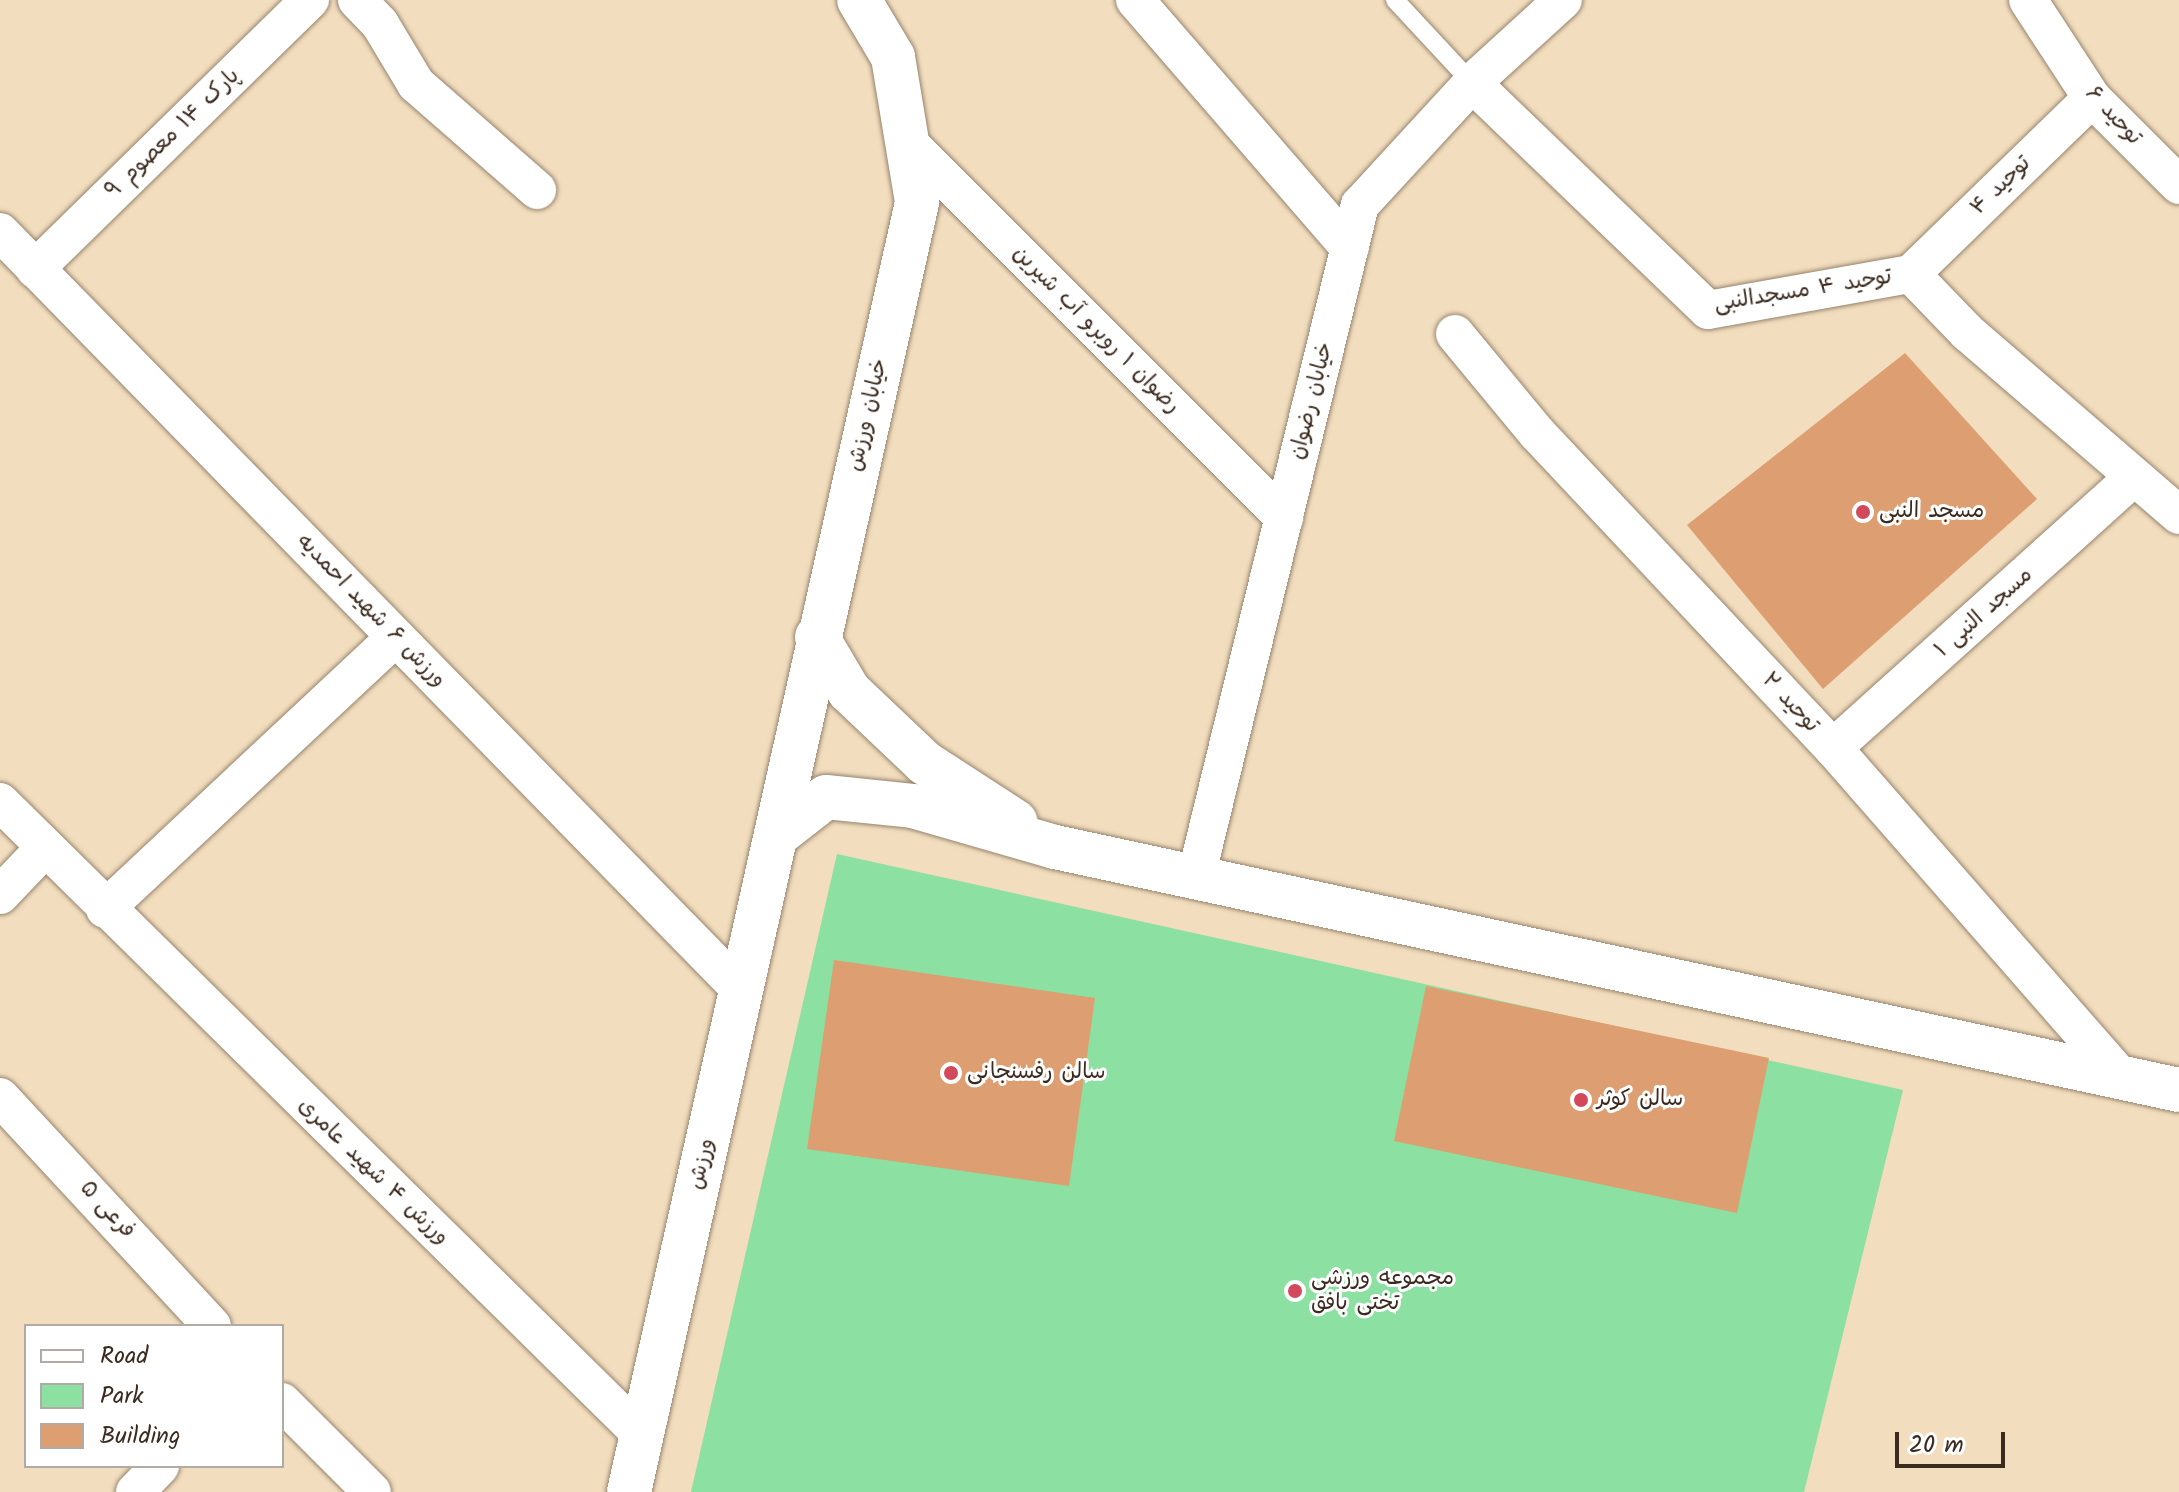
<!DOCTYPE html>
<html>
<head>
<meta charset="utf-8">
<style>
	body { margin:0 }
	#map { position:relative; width:2179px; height:1492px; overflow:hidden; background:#f2ddbe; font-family:Kalam,"Playpen Sans Arabic",sans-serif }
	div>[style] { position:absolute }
	.green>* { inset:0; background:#8ce0a1 }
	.building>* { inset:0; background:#dd9e71 }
	.roads { filter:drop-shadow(0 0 2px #96846e) drop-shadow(0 0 2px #96846e) }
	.service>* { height:18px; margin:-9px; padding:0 9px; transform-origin:9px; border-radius:9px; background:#fff }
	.minor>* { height:38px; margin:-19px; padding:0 19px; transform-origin:19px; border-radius:19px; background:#fff }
	.tertiary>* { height:44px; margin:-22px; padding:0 22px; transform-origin:22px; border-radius:22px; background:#fff }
	.dots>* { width:22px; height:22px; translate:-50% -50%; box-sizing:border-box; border:4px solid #fff; border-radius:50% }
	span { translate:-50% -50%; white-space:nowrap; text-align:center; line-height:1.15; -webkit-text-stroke:6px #fff; paint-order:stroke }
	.street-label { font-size:22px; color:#3b2a1e }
	.poi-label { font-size:22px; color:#3b2a1e }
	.left { translate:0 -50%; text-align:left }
	.legend { position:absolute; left:24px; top:1324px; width:260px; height:144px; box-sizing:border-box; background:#fff; border:2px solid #b1aaa5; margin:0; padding:10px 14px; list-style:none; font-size:24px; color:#3b2a1e }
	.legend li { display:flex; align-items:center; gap:16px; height:40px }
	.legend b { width:40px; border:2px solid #b1aaa5 }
	.scale { position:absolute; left:1895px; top:1432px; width:110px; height:36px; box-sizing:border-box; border:4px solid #3b2a1e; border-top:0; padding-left:10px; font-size:24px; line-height:28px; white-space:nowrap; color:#3b2a1e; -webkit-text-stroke:6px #fff; paint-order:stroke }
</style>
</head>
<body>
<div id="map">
	<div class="green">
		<i style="clip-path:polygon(837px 854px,1903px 1090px,1804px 1492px,691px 1492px)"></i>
	</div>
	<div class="building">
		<i style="clip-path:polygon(1905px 353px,2037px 499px,1823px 689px,1687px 525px)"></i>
		<i style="clip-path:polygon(834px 960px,1095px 998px,1069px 1186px,807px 1149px)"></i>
		<i style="clip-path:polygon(1426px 986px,1769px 1058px,1737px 1213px,1394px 1141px)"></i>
	</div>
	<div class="roads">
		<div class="service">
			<i style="left:1395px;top:0;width:113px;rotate:47.1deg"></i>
		</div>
		<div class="minor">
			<i style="left:357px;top:0;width:33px;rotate:46deg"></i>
			<i style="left:380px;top:24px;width:70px;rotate:59deg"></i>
			<i style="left:416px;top:84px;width:161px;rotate:41.2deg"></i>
			<i style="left:1135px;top:0;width:328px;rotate:49.1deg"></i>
			<i style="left:2028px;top:0;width:117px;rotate:56.9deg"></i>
			<i style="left:2092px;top:98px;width:123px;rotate:45deg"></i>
			<i style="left:1472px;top:83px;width:327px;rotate:43.9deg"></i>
			<i style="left:1708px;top:310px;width:206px;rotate:-10.1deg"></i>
			<i style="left:1911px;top:274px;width:81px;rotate:46deg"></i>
			<i style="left:1967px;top:332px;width:280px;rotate:40.8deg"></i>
			<i style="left:908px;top:142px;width:532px;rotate:45deg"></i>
			<i style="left:0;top:232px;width:1060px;rotate:45.65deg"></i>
			<i style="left:35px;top:269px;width:385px;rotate:-44.4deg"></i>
			<i style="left:1911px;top:274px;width:252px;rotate:-44.2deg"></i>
			<i style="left:1455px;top:334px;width:129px;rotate:50.4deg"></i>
			<i style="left:1537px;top:433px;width:432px;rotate:46.8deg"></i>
			<i style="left:1833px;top:748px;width:437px;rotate:48.8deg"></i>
			<i style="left:1833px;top:748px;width:405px;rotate:-42deg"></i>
			<i style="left:0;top:802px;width:902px;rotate:44.6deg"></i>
			<i style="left:1196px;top:877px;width:692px;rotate:-76.29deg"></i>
			<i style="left:1360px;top:205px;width:166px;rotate:-47.4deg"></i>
			<i style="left:1472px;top:83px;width:123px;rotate:-42.4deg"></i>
			<i style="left:0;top:895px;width:64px;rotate:-46.3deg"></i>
			<i style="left:105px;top:909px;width:398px;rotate:-43.1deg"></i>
			<i style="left:0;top:1097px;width:312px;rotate:47.2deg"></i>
			<i style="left:282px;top:1402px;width:127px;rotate:45deg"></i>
			<i style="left:135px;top:1492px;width:36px;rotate:-46deg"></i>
		</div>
		<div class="tertiary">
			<i style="left:817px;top:637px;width:63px;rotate:59.3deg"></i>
			<i style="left:849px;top:691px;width:105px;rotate:43.5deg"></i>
			<i style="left:925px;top:763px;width:108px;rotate:33deg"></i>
			<i style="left:776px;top:836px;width:63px;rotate:-38deg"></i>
			<i style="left:826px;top:797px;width:87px;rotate:5.9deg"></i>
			<i style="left:913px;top:806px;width:148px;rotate:16.1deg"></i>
			<i style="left:1055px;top:847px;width:1150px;rotate:12.2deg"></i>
			<i style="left:629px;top:1492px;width:1322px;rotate:-77.41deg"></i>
			<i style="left:917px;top:202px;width:147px;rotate:-99.4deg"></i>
			<i style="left:893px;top:57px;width:66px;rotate:-120.8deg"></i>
		</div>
	</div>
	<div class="dots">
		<i style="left:1863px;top:512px;background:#d1495b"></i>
		<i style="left:951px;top:1073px;background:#d1495b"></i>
		<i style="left:1581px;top:1100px;background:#d1495b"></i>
		<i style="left:1295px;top:1291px;background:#d1495b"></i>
	</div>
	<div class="street-label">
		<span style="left:2113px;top:116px;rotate:47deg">توحید ۶</span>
		<span style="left:173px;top:134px;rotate:-44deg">پارک ۱۴ معصوم ۹</span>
		<span style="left:2001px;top:186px;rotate:-44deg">توحید ۴</span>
		<span style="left:1803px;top:291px;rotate:-9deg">توحید ۴ مسجدالنبی</span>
		<span style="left:1096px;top:330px;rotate:45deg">رضوان ۱ روبرو آب شیرین</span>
		<span style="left:1312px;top:401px;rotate:-76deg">خیابان رضوان</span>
		<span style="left:868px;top:415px;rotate:-77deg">خیابان ورزش</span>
		<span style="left:371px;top:611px;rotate:46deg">ورزش ۶ شهید احمدیه</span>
		<span style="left:1984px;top:613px;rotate:-42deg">مسجد النبی ۱</span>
		<span style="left:1790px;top:703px;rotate:47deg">توحید ۲</span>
		<span style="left:702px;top:1164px;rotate:-77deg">ورزش</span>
		<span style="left:373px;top:1172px;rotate:44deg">ورزش ۴ شهید عامری</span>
		<span style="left:107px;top:1210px;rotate:47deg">فرعی ۵</span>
	</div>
	<div class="poi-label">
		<span class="left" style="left:1879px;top:512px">مسجد النبی</span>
		<span class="left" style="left:967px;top:1073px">سالن رفسنجانی</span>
		<span class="left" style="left:1597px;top:1100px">سالن کوثر</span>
		<span class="left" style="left:1311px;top:1291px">مجموعه ورزشی<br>تختی بافق</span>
	</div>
	<ul class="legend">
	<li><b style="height:10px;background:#fff"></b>Road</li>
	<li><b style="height:22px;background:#8ce0a1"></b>Park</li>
	<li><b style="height:22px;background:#dd9e71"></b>Building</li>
	</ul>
	<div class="scale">20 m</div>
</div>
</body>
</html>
